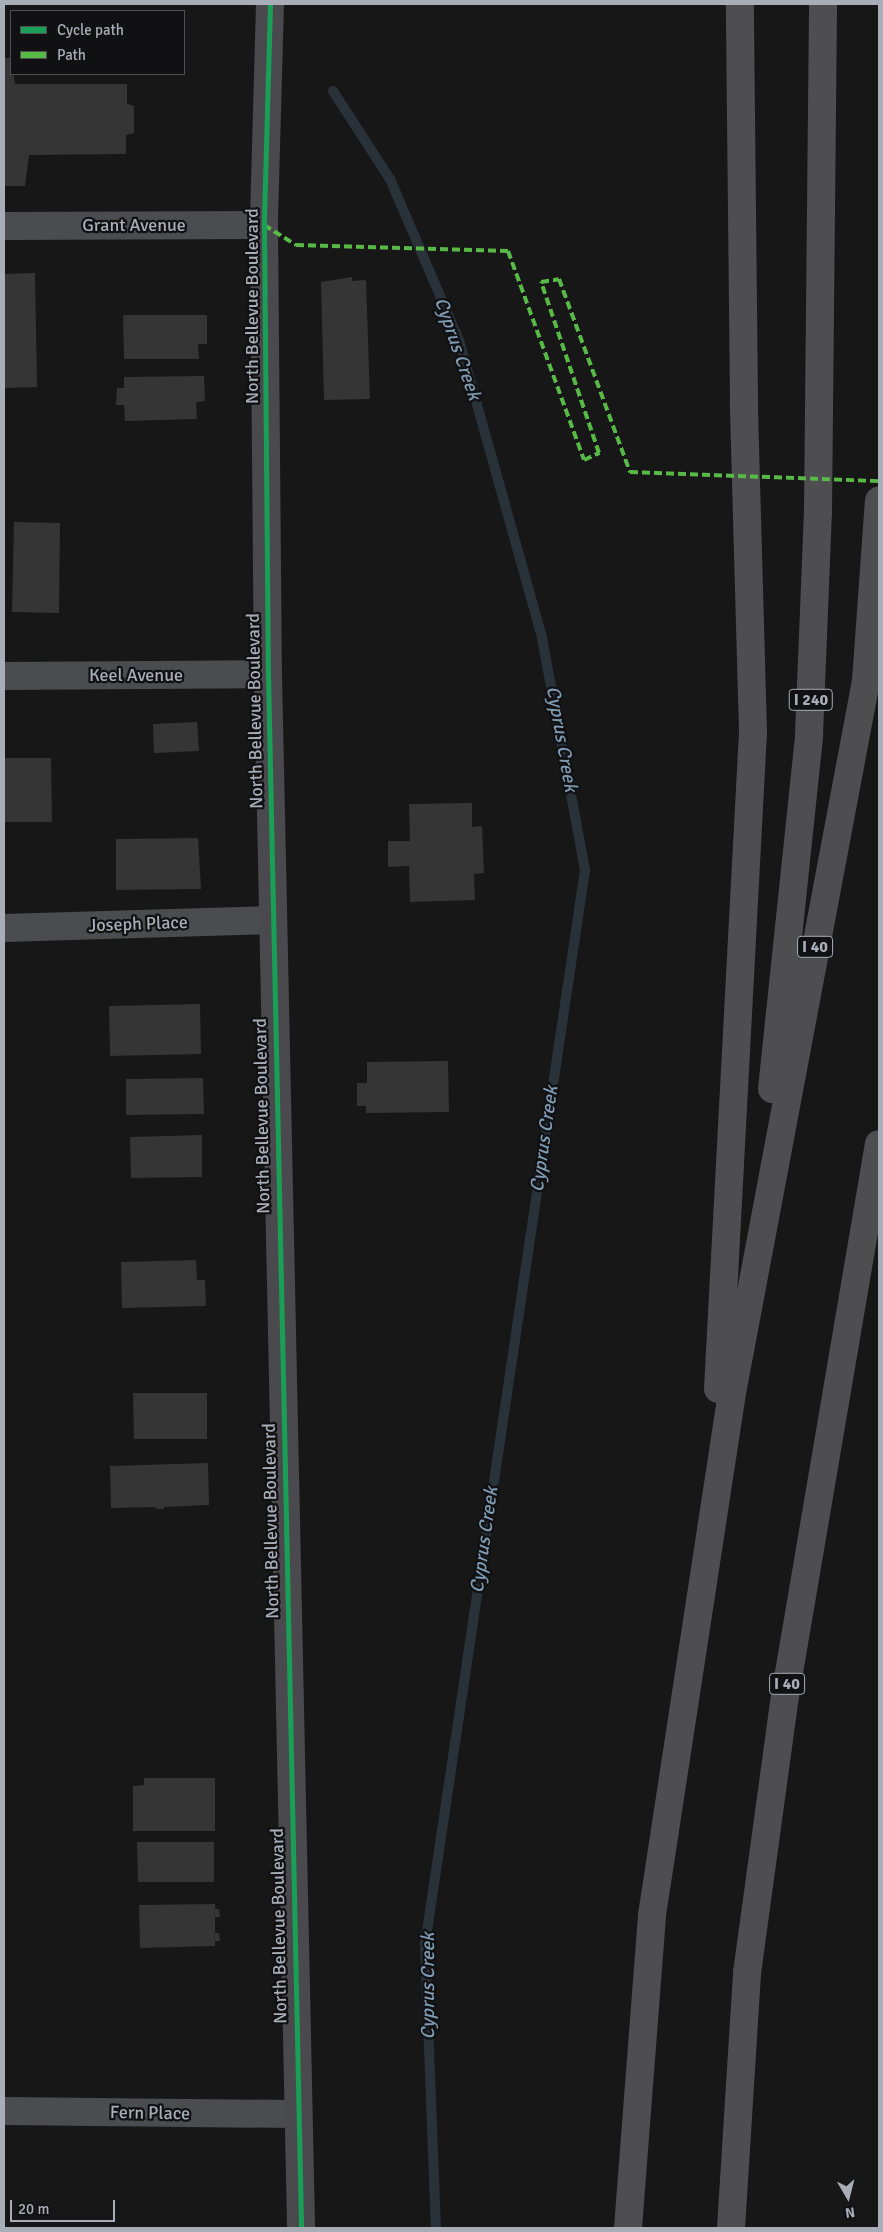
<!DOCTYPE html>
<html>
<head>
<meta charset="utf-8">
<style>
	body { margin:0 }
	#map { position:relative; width:883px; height:2232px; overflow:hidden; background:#171717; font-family:Signika,sans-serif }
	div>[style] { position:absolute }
	.stream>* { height:10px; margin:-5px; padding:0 5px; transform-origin:5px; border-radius:5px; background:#2a3239 }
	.building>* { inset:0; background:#353536 }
	.street>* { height:28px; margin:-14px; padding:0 14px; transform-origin:14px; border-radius:14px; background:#4b4c50 }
	.secondary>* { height:28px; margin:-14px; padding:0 14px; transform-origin:14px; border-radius:14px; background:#4a4a4e }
	.highway>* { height:28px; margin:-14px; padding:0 14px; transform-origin:14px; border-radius:14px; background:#4e4e51 }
	.quiet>* { height:4px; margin-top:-2px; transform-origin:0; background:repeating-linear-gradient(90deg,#58b947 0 8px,transparent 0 12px) }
	.cycleway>* { height:5px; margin:-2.5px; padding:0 2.5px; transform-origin:2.5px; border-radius:2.5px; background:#1a9f57 }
	span { translate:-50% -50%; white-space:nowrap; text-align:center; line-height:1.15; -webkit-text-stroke:4.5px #111113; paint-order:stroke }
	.shield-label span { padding:1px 4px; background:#111113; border:1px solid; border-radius:4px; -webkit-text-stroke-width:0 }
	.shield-label { font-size:16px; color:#a8adb8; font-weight:700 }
	.street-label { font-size:18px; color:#a8adb8 }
	.water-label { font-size:19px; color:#7f9bb3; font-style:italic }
	.frame { position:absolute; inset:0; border:5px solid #a8adb8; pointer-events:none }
	.legend { position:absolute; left:10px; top:10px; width:175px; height:65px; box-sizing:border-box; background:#111113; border:1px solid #4d4f55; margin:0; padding:6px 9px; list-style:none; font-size:15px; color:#a8adb8 }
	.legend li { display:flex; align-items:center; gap:10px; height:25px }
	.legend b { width:25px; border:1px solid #4d4f55 }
	.north { position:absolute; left:823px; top:2172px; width:50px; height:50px; -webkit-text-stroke:4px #111113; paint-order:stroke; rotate:172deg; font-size:14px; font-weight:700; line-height:20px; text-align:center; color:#a8adb8 }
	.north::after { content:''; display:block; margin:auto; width:18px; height:22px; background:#a8adb8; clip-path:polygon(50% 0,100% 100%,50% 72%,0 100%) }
	.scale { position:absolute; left:10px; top:2200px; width:105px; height:22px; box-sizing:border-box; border:2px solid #a8adb8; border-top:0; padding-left:6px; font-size:15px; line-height:18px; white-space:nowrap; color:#a8adb8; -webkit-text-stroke:4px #111113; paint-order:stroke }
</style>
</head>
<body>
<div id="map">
	<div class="stream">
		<i style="left:333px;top:91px;width:105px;rotate:57.1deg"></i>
		<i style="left:390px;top:179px;width:175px;rotate:66.8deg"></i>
		<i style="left:459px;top:340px;width:309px;rotate:74.4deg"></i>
		<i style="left:542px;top:638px;width:236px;rotate:79.5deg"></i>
		<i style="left:585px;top:870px;width:1086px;rotate:98.47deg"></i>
		<i style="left:425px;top:1944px;width:284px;rotate:87.8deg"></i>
	</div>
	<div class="building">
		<i style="clip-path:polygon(4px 58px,11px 58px,15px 84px,127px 84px,127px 104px,134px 106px,134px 133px,126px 135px,126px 154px,29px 155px,25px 186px,4px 186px)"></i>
		<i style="clip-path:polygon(35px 273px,37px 387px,4px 388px,4px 274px)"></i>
		<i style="clip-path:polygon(352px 277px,352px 281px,366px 280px,370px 399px,324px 400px,321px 282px)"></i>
		<i style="clip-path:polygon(123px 315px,207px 315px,207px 344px,198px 344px,199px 359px,124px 359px)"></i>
		<i style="clip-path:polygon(204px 376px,205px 401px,196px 402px,197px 419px,125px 421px,124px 405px,116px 405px,117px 388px,124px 388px,124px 377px)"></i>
		<i style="clip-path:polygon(14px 522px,60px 523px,59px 613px,12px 612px)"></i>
		<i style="clip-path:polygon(197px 722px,199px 751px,154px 753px,153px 724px)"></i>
		<i style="clip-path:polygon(4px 758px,51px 758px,52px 822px,4px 822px)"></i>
		<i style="clip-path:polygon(472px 803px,472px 827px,482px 826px,484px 873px,474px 874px,475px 900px,410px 902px,409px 866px,388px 867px,388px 841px,410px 841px,409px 804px)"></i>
		<i style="clip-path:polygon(198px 838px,201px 889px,116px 890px,116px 839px)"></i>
		<i style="clip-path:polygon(200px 1004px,201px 1054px,110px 1056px,109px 1006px)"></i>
		<i style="clip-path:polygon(448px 1061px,449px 1112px,366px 1113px,366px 1106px,357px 1106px,357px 1083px,367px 1083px,367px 1062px)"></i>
		<i style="clip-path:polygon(203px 1078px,204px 1114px,126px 1115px,126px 1079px)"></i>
		<i style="clip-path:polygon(202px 1135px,202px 1177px,131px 1178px,130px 1137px)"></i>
		<i style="clip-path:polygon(196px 1260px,197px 1280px,205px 1280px,206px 1306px,122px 1308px,121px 1262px)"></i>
		<i style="clip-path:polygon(133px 1393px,207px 1393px,207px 1439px,134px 1439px)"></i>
		<i style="clip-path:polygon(208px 1463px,209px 1505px,164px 1507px,164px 1509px,155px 1509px,156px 1507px,111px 1508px,110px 1466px)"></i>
		<i style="clip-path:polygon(144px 1778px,215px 1778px,215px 1831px,133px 1831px,133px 1786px,144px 1785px)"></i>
		<i style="clip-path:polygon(137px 1842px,214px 1842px,214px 1882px,138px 1882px)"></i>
		<i style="clip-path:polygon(215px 1904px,215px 1909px,219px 1909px,220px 1917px,215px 1917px,215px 1933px,219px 1933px,220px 1941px,215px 1941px,215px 1946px,140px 1948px,139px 1905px)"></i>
	</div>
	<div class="street">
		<i style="left:4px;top:226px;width:260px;rotate:-0.2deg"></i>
		<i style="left:4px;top:676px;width:264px;rotate:-0.4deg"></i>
		<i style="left:4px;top:928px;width:268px;rotate:-1.7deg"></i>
		<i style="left:4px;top:2111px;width:293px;rotate:0.6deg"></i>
	</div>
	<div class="secondary">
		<i style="left:270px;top:4px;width:221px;rotate:91.6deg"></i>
		<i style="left:264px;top:225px;width:449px;rotate:89.5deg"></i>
		<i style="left:268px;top:674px;width:1554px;rotate:88.78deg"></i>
	</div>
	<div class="highway">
		<i style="left:772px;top:1089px;width:356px;rotate:-84deg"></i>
		<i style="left:809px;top:735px;width:224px;rotate:-87.7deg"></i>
		<i style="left:818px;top:511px;width:507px;rotate:-89.43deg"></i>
		<i style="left:718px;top:1389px;width:658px;rotate:-86.95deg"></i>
		<i style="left:753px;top:732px;width:330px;rotate:-91.6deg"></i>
		<i style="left:744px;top:402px;width:398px;rotate:-90.6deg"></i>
		<i style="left:628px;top:2228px;width:314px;rotate:-85.6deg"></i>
		<i style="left:652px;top:1915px;width:528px;rotate:-81.29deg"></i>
		<i style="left:732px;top:1393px;width:724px;rotate:-79.34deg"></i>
		<i style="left:866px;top:681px;width:181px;rotate:-85.9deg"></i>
		<i style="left:731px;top:2228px;width:256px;rotate:-86.4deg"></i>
		<i style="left:747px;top:1973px;width:280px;rotate:-82.2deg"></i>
		<i style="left:785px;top:1696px;width:560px;rotate:-80.34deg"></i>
	</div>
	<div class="quiet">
		<i style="left:264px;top:225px;width:38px;rotate:32deg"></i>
		<i style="left:296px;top:245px;width:212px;rotate:1.6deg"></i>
		<i style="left:508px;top:251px;width:222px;rotate:70deg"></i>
		<i style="left:584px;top:460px;width:17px;rotate:-25deg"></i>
		<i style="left:599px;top:453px;width:181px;rotate:-108.7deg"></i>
		<i style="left:541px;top:282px;width:18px;rotate:-9deg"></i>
		<i style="left:559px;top:279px;width:206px;rotate:69.8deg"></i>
		<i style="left:630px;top:472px;width:249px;rotate:2.1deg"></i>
	</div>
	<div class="cycleway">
		<i style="left:270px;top:4px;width:221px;rotate:91.6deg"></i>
		<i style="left:264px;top:225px;width:449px;rotate:89.5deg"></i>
		<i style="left:268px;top:674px;width:1554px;rotate:88.78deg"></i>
	</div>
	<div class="shield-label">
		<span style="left:811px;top:700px">I 240</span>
		<span style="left:815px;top:947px">I 40</span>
		<span style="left:787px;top:1684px">I 40</span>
	</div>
	<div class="street-label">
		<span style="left:134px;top:225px">Grant Avenue</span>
		<span style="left:252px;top:306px;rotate:-90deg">North Bellevue Boulevard</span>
		<span style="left:136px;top:675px">Keel Avenue</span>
		<span style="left:255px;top:711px;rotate:-91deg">North Bellevue Boulevard</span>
		<span style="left:138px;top:924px;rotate:-2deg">Joseph Place</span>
		<span style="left:262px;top:1116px;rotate:-91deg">North Bellevue Boulevard</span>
		<span style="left:271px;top:1521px;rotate:-91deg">North Bellevue Boulevard</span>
		<span style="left:279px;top:1926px;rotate:-91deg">North Bellevue Boulevard</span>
		<span style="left:150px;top:2113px;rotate:1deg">Fern Place</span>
	</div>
	<div class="water-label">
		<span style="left:457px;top:349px;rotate:71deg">Cyprus Creek</span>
		<span style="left:561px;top:739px;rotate:80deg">Cyprus Creek</span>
		<span style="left:545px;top:1139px;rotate:-82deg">Cyprus Creek</span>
		<span style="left:485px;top:1540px;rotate:-82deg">Cyprus Creek</span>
		<span style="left:429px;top:1986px;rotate:-90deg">Cyprus Creek</span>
	</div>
	<div class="frame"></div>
	<ul class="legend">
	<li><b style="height:6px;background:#1a9f57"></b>Cycle path</li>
	<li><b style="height:6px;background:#58b947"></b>Path</li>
	</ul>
	<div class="north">N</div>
	<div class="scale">20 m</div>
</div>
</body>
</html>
